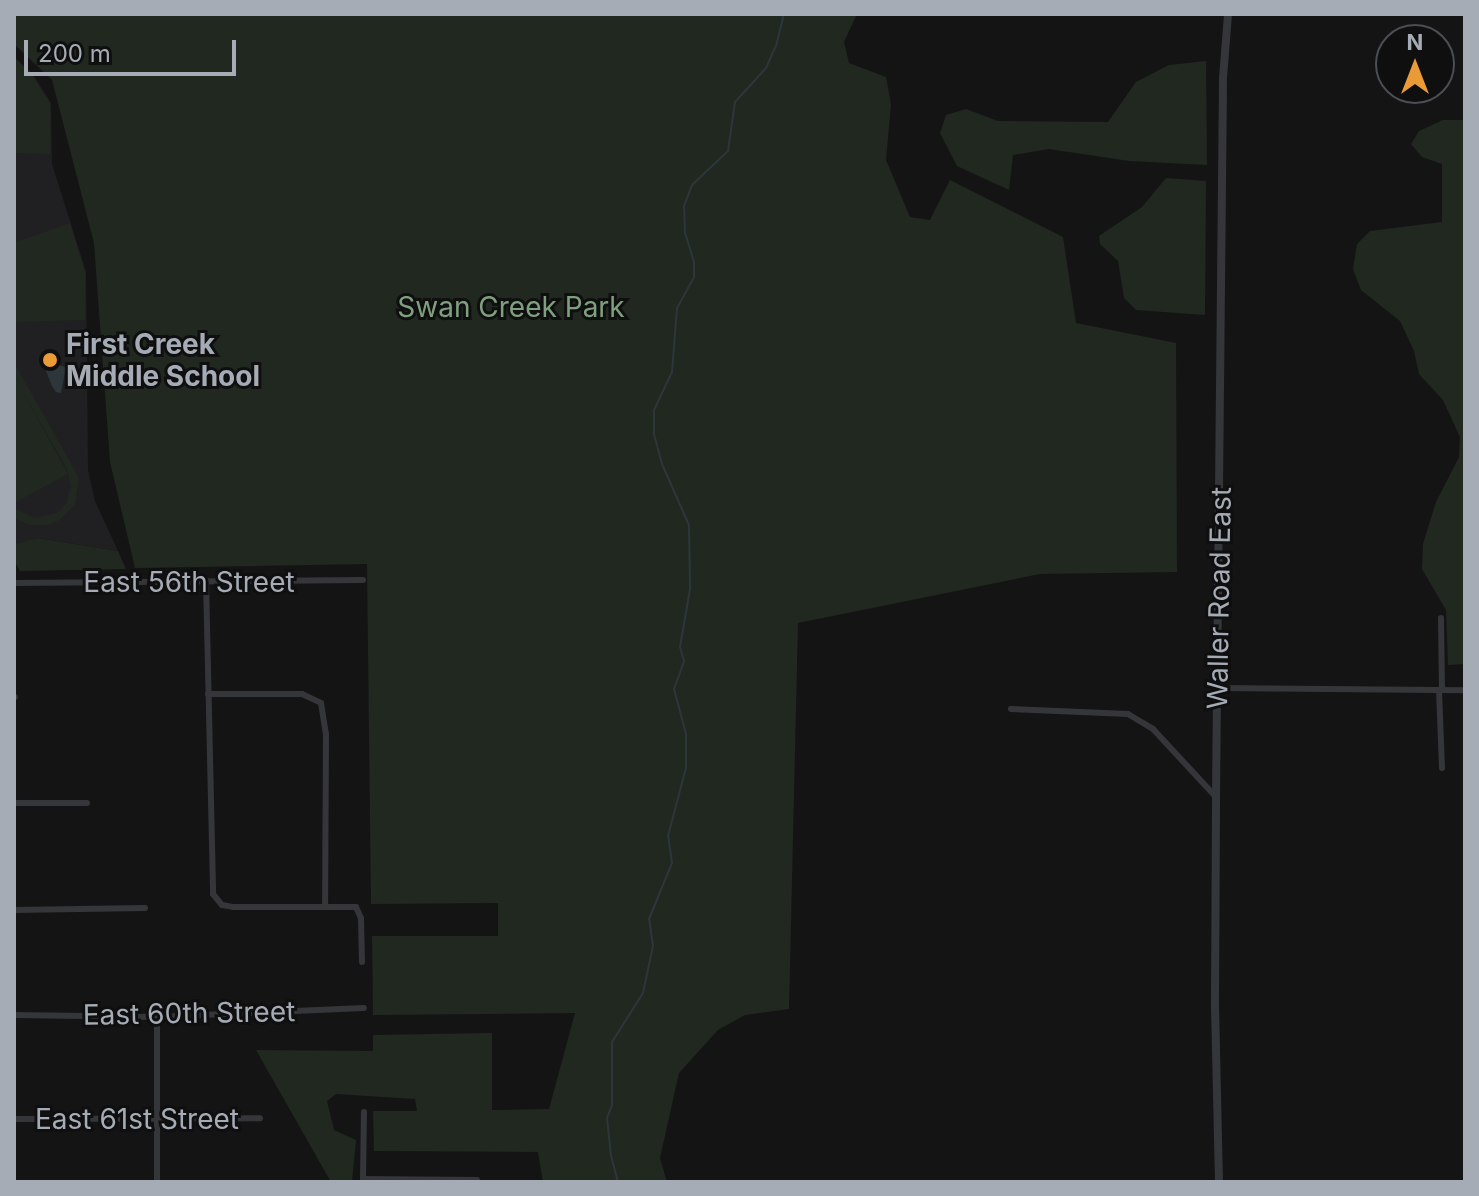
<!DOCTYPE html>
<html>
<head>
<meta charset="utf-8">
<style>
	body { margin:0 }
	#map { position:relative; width:1479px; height:1196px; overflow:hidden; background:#141415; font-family:Inter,sans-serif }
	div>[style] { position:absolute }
	.built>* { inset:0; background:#202022 }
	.green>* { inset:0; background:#202820 }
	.water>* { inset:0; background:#2d363b }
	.stream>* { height:2px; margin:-1px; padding:0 1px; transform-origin:1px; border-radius:1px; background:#2d363b }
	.minor>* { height:6px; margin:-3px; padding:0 3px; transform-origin:3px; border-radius:3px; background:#35363a }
	.tertiary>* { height:8px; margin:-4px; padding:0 4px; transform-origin:4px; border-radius:4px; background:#35363a }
	.dots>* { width:22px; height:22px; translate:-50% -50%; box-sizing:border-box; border:4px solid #0f0f10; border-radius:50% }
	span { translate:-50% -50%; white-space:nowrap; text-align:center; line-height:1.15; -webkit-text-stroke:6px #0f0f10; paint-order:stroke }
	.park-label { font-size:28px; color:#7fa07e }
	.poi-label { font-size:28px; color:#a6acb5; font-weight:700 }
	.left { translate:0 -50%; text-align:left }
	.street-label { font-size:28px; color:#a6acb5 }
	.frame { position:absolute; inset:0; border:16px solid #a6acb5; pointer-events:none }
	.north { position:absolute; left:1375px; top:24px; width:80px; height:80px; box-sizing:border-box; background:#0f0f10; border:2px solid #4b4e52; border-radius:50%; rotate:0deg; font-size:22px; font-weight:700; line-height:32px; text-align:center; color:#a6acb5 }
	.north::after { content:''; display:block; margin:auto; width:28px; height:36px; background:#ea9a37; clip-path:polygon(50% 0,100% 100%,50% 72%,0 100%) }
	.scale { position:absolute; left:24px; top:40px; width:212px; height:36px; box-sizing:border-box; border:4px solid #a6acb5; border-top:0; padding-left:10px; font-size:24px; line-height:28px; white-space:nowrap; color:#a6acb5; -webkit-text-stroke:6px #0f0f10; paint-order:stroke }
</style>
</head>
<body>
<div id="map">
	<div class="built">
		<i style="clip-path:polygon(14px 57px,32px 73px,51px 103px,52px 164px,86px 272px,88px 470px,95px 501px,118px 551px,39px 538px,14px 544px)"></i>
	</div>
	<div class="green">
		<i style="clip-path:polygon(14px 14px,857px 14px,844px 42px,849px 63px,886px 77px,891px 104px,886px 160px,910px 217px,930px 220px,950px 180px,1063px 237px,1076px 323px,1176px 343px,1177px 572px,1040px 574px,798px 623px,789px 1009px,745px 1015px,718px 1030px,679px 1073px,660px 1158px,667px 1182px,543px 1182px,538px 1152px,374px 1151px,373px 1111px,417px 1111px,415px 1099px,336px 1094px,327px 1101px,334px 1130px,356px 1140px,352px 1182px,331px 1182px,256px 1050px,373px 1051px,373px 1035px,492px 1033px,492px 1110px,549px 1109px,575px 1013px,373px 1015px,372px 936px,498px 936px,498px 903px,371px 904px,367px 564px,135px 568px,110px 462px,94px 243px,52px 80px,14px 44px)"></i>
		<i style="clip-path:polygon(14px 58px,31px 73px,50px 103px,50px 154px,14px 153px)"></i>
		<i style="clip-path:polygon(1206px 61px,1207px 165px,1129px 161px,1049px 149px,1013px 155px,1009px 190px,957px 166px,940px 133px,946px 115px,966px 109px,998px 121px,1108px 122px,1136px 82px,1169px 65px)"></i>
		<i style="clip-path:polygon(1443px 120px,1465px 120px,1465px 664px,1448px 665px,1446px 610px,1422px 569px,1423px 544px,1436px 502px,1459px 457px,1460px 437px,1443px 400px,1419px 374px,1414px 351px,1400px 321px,1361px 290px,1353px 269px,1357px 244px,1370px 231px,1442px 222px,1442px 164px,1422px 157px,1411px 144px,1419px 131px)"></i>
		<i style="clip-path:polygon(1166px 178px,1206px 181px,1205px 315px,1136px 310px,1124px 298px,1118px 261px,1100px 244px,1099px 236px,1142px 207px)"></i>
		<i style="clip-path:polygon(70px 223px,85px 272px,85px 320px,14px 322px,14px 243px)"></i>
		<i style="clip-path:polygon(14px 362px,79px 478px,75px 504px,61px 519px,49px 525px,29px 525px,14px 518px,14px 508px,34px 518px,57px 513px,66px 504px,71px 486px,67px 469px,19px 385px,68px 474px,14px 503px)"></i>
		<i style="clip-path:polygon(38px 538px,118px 551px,126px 569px,20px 571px,14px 561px,14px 544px)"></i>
	</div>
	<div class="water">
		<i style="clip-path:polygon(42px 361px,66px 367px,61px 393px,56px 392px,52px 386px)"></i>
	</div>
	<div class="stream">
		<i style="left:618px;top:1182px;width:27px;rotate:-105deg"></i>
		<i style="left:611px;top:1156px;width:38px;rotate:-96deg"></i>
		<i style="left:607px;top:1118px;width:14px;rotate:-69deg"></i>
		<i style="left:612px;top:1105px;width:63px;rotate:-90deg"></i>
		<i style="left:612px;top:1042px;width:58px;rotate:-57.7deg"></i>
		<i style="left:643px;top:993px;width:48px;rotate:-78deg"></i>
		<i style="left:653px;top:946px;width:27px;rotate:-98deg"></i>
		<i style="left:649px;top:919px;width:61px;rotate:-67.7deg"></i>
		<i style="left:672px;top:863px;width:27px;rotate:-98deg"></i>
		<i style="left:668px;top:836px;width:70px;rotate:-75.2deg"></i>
		<i style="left:686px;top:768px;width:34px;rotate:-90deg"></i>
		<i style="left:686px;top:734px;width:47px;rotate:-104.9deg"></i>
		<i style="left:674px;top:689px;width:30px;rotate:-70deg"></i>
		<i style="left:684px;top:661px;width:15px;rotate:-106deg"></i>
		<i style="left:680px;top:647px;width:59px;rotate:-80.2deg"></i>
		<i style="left:690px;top:589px;width:64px;rotate:-90.9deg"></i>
		<i style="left:689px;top:525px;width:67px;rotate:-113.9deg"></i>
		<i style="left:662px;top:464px;width:30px;rotate:-105deg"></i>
		<i style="left:654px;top:435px;width:25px;rotate:-90deg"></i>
		<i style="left:654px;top:410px;width:42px;rotate:-64.7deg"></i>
		<i style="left:672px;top:372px;width:64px;rotate:-85.5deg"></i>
		<i style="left:677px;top:308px;width:35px;rotate:-61deg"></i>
		<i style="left:694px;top:277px;width:15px;rotate:-90deg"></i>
		<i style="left:694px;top:262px;width:30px;rotate:-107deg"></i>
		<i style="left:685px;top:233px;width:27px;rotate:-92deg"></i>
		<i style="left:684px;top:206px;width:22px;rotate:-69deg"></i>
		<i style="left:692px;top:185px;width:50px;rotate:-43.4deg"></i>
		<i style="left:728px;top:151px;width:49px;rotate:-81.9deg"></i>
		<i style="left:735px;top:102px;width:46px;rotate:-47.6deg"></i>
		<i style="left:766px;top:68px;width:24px;rotate:-66deg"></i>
		<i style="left:776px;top:46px;width:33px;rotate:-76deg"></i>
	</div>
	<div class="minor">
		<i style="left:206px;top:580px;width:314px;rotate:88.7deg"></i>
		<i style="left:213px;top:894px;width:14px;rotate:51deg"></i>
		<i style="left:222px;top:905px;width:11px;rotate:10deg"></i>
		<i style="left:233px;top:907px;width:123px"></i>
		<i style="left:356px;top:907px;width:12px;rotate:66deg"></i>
		<i style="left:361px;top:918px;width:44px;rotate:88.7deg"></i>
		<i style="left:14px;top:583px;width:349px;rotate:-0.5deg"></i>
		<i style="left:1441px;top:618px;width:72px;rotate:89.2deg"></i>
		<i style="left:1218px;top:688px;width:247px;rotate:0.5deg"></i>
		<i style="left:1439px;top:690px;width:78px;rotate:87.8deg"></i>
		<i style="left:208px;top:694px;width:94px"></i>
		<i style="left:302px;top:694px;width:21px;rotate:25deg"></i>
		<i style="left:321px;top:703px;width:31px;rotate:81deg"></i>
		<i style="left:326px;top:734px;width:172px;rotate:90.3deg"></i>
		<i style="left:14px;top:697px;width:1px"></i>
		<i style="left:1011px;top:709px;width:117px;rotate:2.4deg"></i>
		<i style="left:1128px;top:714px;width:29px;rotate:31deg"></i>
		<i style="left:1153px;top:729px;width:93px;rotate:47.2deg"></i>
		<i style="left:14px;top:803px;width:73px"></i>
		<i style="left:14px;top:910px;width:131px;rotate:-0.9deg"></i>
		<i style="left:14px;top:1015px;width:143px;rotate:0.8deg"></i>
		<i style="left:157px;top:1017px;width:207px;rotate:-2.5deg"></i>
		<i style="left:14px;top:1119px;width:246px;rotate:-0.2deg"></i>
		<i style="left:363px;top:1179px;width:114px;rotate:0.5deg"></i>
		<i style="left:363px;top:1180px;width:68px;rotate:-89.2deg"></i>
		<i style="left:157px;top:1182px;width:165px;rotate:-90deg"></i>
	</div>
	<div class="tertiary">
		<i style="left:1219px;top:1182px;width:182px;rotate:-91.3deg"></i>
		<i style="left:1215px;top:1000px;width:203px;rotate:-89.7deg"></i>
		<i style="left:1216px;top:797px;width:719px;rotate:-89.44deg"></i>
		<i style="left:1223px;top:78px;width:64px;rotate:-85.5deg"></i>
	</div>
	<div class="dots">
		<i style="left:50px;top:360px;background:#ea9a37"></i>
	</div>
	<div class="park-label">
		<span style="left:511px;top:307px">Swan Creek Park</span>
	</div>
	<div class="poi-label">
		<span class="left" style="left:66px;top:360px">First Creek<br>Middle School</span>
	</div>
	<div class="street-label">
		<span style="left:189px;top:582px">East 56th Street</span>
		<span style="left:1219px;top:598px;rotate:-89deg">Waller Road East</span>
		<span style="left:189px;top:1013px;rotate:-1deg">East 60th Street</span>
		<span style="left:137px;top:1119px">East 61st Street</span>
	</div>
	<div class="frame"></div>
	<div class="north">N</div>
	<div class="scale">200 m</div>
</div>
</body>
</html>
